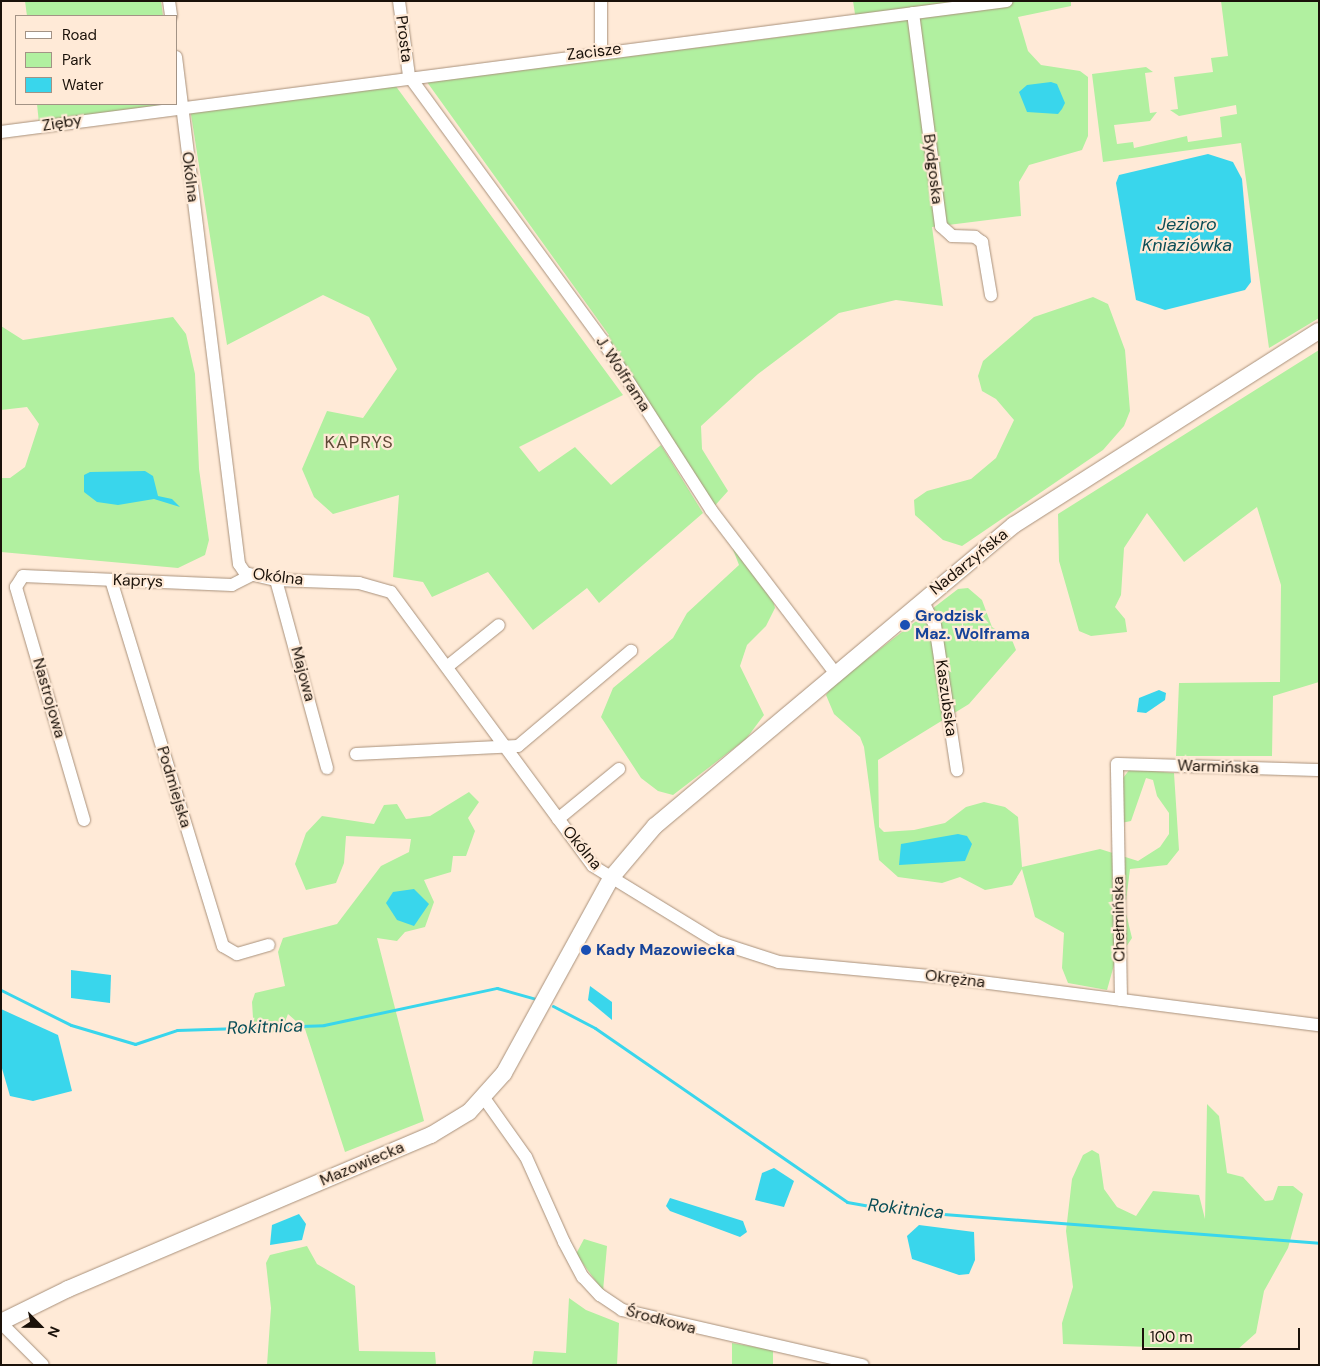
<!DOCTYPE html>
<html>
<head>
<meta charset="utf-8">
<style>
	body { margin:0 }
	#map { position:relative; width:1320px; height:1366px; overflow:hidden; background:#ffead7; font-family:"DM Sans",sans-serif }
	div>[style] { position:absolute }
	.green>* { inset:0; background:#b1f0a0 }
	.water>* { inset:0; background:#39d6ec }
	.stream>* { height:3px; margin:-1.5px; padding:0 1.5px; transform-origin:1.5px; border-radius:1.5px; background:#39d6ec }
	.roads { filter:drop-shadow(0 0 1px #a9917b) drop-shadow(0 0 1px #a9917b) }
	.minor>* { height:12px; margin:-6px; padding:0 6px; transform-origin:6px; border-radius:6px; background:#fff }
	.tertiary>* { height:16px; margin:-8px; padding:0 8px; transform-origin:8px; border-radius:8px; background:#fff }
	.dots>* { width:14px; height:14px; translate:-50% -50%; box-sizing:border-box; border:2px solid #ffead7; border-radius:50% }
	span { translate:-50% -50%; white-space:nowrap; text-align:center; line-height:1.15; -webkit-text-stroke:4.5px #ffead7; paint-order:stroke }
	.street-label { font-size:16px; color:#1a1109 }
	.transit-label { font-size:16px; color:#164399; font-weight:700 }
	.left { translate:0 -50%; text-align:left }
	.water-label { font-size:18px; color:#0a4d56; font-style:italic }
	.neighbourhood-label { font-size:18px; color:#5f4a36; letter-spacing:1px }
	.frame { position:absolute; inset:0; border:2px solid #1a1109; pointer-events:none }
	.legend { position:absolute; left:15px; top:15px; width:162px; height:90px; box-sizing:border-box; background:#ffead7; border:1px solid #a39385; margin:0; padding:6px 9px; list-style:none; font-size:15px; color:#1a1109 }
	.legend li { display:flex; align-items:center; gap:10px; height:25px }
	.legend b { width:25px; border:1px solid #a39385 }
	.north { position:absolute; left:15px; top:1301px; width:50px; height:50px; -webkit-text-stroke:4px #ffead7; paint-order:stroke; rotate:113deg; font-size:14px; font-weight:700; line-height:20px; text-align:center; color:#1a1109 }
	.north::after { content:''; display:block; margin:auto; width:18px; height:22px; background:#1a1109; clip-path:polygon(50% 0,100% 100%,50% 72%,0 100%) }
	.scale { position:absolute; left:1142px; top:1328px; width:158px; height:22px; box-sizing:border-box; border:2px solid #1a1109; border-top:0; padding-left:6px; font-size:15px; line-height:18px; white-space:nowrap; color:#1a1109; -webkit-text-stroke:4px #ffead7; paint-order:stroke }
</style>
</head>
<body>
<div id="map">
	<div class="green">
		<i style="clip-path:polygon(25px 1px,161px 1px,163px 16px,27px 16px)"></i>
		<i style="clip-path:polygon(853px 1px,1071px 1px,1071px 6px,1018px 17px,1028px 51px,1041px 65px,1080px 71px,1088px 77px,1088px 136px,1082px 150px,1029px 165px,1019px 182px,1021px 216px,932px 227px,943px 306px,896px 300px,839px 313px,758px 374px,701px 426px,702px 449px,728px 491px,711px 510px,602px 340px,609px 335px,427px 82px,857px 27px)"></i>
		<i style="clip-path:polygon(1221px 1px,1319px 1px,1319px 318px,1269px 348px,1241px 143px,1103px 162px,1092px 74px,1146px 67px,1153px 72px,1145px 73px,1150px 113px,1157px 112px,1150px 121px,1114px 125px,1117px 144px,1133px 142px,1134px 148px,1187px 136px,1188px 142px,1222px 137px,1220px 117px,1237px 114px,1236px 105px,1179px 116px,1170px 110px,1178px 109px,1174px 77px,1213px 72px,1211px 58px,1228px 56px)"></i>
		<i style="clip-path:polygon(392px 81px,623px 395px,519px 447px,539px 472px,575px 447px,611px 485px,661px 445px,703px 513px,599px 603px,587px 588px,533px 630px,488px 572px,432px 597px,423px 582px,393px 577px,399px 495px,333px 514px,314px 497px,302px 469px,327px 411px,363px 418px,397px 369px,369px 317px,323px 295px,227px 345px,190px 108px)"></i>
		<i style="clip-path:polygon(37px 104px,174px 104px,39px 123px)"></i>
		<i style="clip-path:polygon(1093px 297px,1108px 304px,1125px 350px,1130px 411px,1124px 426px,1103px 450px,962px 546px,943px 540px,915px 515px,914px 500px,927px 491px,971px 479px,996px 458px,1014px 420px,996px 399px,982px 391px,978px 376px,983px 361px,1034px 317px)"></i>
		<i style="clip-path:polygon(173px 317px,186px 334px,195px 374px,199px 469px,209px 540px,205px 555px,178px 568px,1px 552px,1px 478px,10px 478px,25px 467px,39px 424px,27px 407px,1px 410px,1px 326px,23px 340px)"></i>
		<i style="clip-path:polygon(1319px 350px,1319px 682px,1273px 696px,1272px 756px,1176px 756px,1179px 683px,1280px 682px,1281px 585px,1257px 507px,1184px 562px,1147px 513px,1124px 548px,1121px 595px,1115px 607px,1125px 619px,1127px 632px,1091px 636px,1079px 631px,1059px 561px,1058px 514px)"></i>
		<i style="clip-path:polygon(727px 534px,770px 588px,775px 608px,766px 626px,747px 645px,740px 666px,764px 715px,746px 739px,673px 795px,658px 791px,641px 778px,601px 717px,613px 688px,673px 638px,687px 613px,739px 565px)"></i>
		<i style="clip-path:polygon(968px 588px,982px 600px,992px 627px,1012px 640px,1016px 650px,969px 704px,878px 760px,879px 827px,884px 832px,914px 830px,945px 823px,966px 807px,984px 802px,1005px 807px,1018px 817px,1022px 867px,1100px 849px,1138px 861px,1160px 847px,1169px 834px,1169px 813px,1157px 796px,1153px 780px,1146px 778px,1131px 821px,1121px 823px,1123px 778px,1130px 769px,1174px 773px,1179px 850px,1167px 865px,1130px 869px,1125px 909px,1132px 938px,1114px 965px,1107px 990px,1068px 983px,1062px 968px,1064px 933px,1035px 917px,1022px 869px,1012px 885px,985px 890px,960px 877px,942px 883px,898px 877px,879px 860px,864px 747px,860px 737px,834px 714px,826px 695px,833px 685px,958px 589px)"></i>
		<i style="clip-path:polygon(469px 792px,479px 802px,468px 818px,475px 831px,466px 856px,453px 856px,451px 872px,424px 880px,434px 902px,425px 927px,405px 932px,397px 941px,377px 938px,424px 1121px,345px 1152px,305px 1029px,288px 1014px,281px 1032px,254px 1034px,252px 1002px,255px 993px,285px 986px,278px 952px,283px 938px,337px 924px,381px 866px,409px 852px,411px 839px,346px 836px,344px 863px,336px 883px,306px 890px,295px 864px,306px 833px,322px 816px,374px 824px,384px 805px,397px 804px,406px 819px,430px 816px)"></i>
		<i style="clip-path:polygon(1207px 1104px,1219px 1116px,1227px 1173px,1243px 1177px,1265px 1201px,1273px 1200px,1278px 1186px,1293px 1186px,1303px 1194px,1288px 1248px,1264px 1291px,1256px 1333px,1237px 1350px,1063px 1344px,1062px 1323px,1073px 1287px,1066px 1231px,1072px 1179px,1083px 1155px,1092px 1150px,1099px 1154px,1104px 1189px,1117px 1207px,1136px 1216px,1153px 1191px,1199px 1195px,1205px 1219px)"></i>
		<i style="clip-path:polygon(584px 1239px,607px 1246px,603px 1291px,576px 1254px)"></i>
		<i style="clip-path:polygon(307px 1246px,317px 1264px,355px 1286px,359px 1351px,435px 1352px,436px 1365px,267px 1365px,271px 1308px,266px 1263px,270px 1255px)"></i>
		<i style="clip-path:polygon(569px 1298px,586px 1310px,619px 1323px,617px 1365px,532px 1365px,534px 1351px,566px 1353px)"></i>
		<i style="clip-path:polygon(732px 1343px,773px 1350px,773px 1365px,732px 1365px)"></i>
	</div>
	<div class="water">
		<i style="clip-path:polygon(1051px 82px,1057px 84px,1065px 103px,1062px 109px,1058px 114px,1027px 112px,1019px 92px,1027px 85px)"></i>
		<i style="clip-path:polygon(1208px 154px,1233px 162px,1242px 179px,1251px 282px,1245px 290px,1165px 310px,1136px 300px,1116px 183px,1119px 175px)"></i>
		<i style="clip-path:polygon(145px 471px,153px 476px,158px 496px,172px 499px,180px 507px,154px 499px,118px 505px,97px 502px,84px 492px,84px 475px,90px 472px)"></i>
		<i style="clip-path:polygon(1159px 690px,1166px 693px,1165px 700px,1146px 713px,1137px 712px,1139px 698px)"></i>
		<i style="clip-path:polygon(958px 834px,967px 836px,972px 844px,965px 861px,899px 865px,901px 844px)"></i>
		<i style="clip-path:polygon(414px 889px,429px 904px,414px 926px,397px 920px,386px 903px,393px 892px)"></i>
		<i style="clip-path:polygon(71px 970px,111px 975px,110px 1003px,71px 998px)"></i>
		<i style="clip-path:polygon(590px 986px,612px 1002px,612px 1020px,588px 1000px)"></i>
		<i style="clip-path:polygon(1px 1009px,58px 1035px,72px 1091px,33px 1101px,10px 1096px,1px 1065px)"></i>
		<i style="clip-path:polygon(774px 1168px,794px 1181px,784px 1207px,755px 1200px,762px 1173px)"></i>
		<i style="clip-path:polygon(670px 1198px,743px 1221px,747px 1232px,740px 1237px,670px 1211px,666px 1206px)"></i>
		<i style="clip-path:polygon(299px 1214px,306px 1224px,302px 1240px,270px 1245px,272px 1225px)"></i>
		<i style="clip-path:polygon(919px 1225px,974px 1232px,975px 1260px,969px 1274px,959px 1275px,912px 1259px,907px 1236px)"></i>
	</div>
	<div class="stream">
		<i style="left:1px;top:990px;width:78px;rotate:26.6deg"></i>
		<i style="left:71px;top:1025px;width:67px;rotate:16.5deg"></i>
		<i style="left:135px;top:1044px;width:44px;rotate:-18.4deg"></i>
		<i style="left:177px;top:1030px;width:147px;rotate:-1.9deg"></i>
		<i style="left:324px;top:1025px;width:177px;rotate:-12.1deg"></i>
		<i style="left:497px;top:988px;width:41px;rotate:15.8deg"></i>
		<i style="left:553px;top:1006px;width:47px;rotate:27.6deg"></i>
		<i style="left:595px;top:1028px;width:306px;rotate:34.6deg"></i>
		<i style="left:847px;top:1202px;width:46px;rotate:10.1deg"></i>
		<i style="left:892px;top:1210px;width:428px;rotate:4.4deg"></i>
	</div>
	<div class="roads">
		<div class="minor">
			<i style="left:169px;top:1px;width:15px;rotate:82deg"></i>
			<i style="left:399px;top:1px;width:76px;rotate:82.4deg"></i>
			<i style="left:409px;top:76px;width:327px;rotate:53.8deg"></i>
			<i style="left:602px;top:340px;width:202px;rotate:57.3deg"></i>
			<i style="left:711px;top:510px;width:205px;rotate:52.7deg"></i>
			<i style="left:913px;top:13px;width:215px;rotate:82.5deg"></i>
			<i style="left:941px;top:226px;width:15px;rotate:42deg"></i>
			<i style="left:952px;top:236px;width:23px;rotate:2deg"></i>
			<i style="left:975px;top:237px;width:9px;rotate:36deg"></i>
			<i style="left:982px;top:242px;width:54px;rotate:80.4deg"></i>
			<i style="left:601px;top:51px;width:50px;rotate:-90deg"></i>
			<i style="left:176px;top:57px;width:511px;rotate:82.92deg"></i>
			<i style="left:239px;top:564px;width:11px;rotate:56deg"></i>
			<i style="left:245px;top:573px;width:32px;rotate:13deg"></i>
			<i style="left:276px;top:580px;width:83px;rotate:2.1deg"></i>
			<i style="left:359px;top:583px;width:33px;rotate:16deg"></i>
			<i style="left:391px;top:592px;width:340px;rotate:53.6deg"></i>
			<i style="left:593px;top:866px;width:145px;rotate:31.5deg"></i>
			<i style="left:717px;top:942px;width:65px;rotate:17.9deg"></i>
			<i style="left:779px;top:962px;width:164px;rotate:5.3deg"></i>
			<i style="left:942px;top:977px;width:380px;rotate:7.3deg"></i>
			<i style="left:1px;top:132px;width:1014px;rotate:-7.42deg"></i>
			<i style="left:111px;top:580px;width:383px;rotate:73deg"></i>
			<i style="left:223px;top:946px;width:16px;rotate:30deg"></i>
			<i style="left:237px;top:954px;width:33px;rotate:-16deg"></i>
			<i style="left:276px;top:580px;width:195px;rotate:74.8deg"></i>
			<i style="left:922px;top:600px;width:28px;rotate:63deg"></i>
			<i style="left:935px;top:625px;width:147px;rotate:81.4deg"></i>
			<i style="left:448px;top:666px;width:65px;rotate:-38.8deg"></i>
			<i style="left:356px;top:754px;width:162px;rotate:-2.8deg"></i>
			<i style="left:518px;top:746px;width:148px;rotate:-40.1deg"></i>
			<i style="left:558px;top:819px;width:79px;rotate:-39.3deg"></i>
			<i style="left:84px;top:820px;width:243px;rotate:-106.3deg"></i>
			<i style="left:16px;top:587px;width:13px;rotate:-58deg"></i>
			<i style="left:23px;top:576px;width:209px;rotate:2.5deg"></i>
			<i style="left:232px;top:585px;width:20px;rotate:-27deg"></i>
			<i style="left:1121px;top:1000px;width:236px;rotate:-91deg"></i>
			<i style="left:1117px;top:764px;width:202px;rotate:1.7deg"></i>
			<i style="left:484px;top:1098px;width:72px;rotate:54.6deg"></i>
			<i style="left:526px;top:1157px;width:93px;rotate:65.9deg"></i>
			<i style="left:564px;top:1242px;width:40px;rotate:62deg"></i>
			<i style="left:583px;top:1277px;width:25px;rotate:47deg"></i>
			<i style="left:600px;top:1295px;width:27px;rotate:34deg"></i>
			<i style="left:622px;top:1310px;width:247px;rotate:12.9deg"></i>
			<i style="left:1px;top:1323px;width:59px;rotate:45deg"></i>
		</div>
		<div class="tertiary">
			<i style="left:1px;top:1322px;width:75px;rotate:-26.2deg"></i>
			<i style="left:68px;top:1289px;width:394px;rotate:-23deg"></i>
			<i style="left:431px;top:1135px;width:44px;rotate:-31.2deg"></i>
			<i style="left:469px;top:1112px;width:52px;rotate:-48.1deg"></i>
			<i style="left:504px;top:1073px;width:222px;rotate:-61.2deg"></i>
			<i style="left:611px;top:878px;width:68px;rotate:-49.8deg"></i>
			<i style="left:655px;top:826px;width:468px;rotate:-40deg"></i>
			<i style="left:1014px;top:525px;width:361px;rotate:-32.5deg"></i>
		</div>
	</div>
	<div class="dots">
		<i style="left:905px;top:625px;background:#1a4fb4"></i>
		<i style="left:586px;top:950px;background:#1a4fb4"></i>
	</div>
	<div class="street-label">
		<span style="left:404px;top:39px;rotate:83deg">Prosta</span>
		<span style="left:594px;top:52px;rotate:-7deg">Zacisze</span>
		<span style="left:62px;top:123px;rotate:-9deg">Zięby</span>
		<span style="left:933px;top:169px;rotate:83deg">Bydgoska</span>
		<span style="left:190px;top:177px;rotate:83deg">Okólna</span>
		<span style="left:623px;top:374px;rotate:57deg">J. Wolframa</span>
		<span style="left:969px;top:562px;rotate:-39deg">Nadarzyńska</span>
		<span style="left:278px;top:577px;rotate:7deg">Okólna</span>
		<span style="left:138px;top:581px;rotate:2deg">Kaprys</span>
		<span style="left:303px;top:674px;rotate:75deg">Majowa</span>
		<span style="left:49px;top:698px;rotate:74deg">Nastrojowa</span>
		<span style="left:946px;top:698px;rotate:82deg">Kaszubska</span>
		<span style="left:1218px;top:767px;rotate:2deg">Warmińska</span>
		<span style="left:174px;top:787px;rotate:73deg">Podmiejska</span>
		<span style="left:582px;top:848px;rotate:50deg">Okólna</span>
		<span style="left:1119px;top:919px;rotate:-91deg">Chełmińska</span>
		<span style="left:955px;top:979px;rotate:7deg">Okrężna</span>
		<span style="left:362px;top:1164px;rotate:-23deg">Mazowiecka</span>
		<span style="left:661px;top:1320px;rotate:15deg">Środkowa</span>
	</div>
	<div class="transit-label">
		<span class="left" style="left:915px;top:625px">Grodzisk<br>Maz. Wolframa</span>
		<span class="left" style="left:596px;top:950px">Kady Mazowiecka</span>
	</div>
	<div class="water-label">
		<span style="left:1187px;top:235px">Jezioro<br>Kniaziówka</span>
		<span style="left:265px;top:1027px;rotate:-2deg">Rokitnica</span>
		<span style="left:906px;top:1209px;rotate:6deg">Rokitnica</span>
	</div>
	<div class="neighbourhood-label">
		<span style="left:359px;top:442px">KAPRYS</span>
	</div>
	<div class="frame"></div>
	<ul class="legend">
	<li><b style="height:6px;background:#fff"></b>Road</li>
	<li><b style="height:14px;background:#b1f0a0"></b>Park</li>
	<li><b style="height:14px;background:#39d6ec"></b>Water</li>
	</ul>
	<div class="north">N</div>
	<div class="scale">100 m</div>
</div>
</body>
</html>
